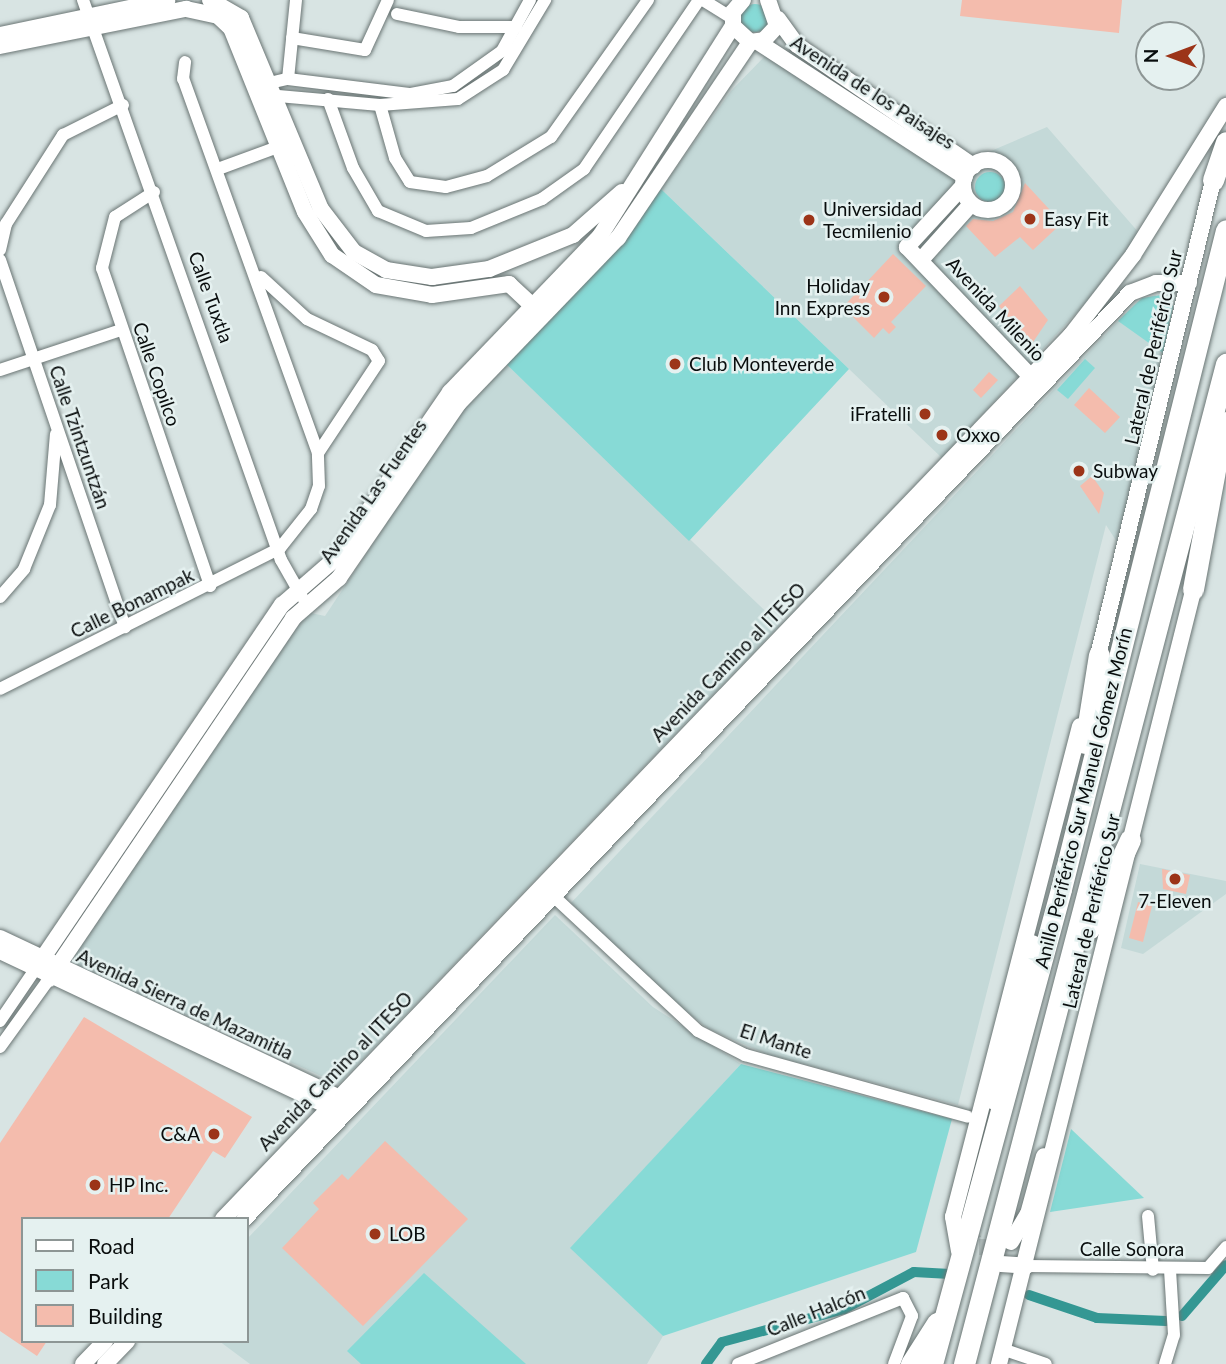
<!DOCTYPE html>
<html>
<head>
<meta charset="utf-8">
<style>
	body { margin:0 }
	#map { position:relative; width:1226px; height:1364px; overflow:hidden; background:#d8e4e3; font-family:Lato,sans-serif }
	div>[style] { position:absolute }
	.built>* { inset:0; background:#c4d9d8 }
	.green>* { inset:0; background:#87dad6 }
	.round { border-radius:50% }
	.canal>* { height:10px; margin:-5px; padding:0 5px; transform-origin:5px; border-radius:5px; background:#349793 }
	.building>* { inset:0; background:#f4bcad }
	.secondary-tunnel>* { height:16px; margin-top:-8px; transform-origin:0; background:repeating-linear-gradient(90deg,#b9c4c3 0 16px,transparent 0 24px) }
	.roads { filter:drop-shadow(0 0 2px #6a7574) drop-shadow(0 0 2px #6a7574) }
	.street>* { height:12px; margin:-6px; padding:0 6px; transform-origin:6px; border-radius:6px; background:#fff }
	.secondary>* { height:16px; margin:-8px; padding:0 8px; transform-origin:8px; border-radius:8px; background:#fff }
	.secondary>.ring { margin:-8px; padding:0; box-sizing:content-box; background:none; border:16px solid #fff; border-radius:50% }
	.highway>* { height:21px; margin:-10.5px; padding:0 10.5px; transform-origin:10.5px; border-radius:10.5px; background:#fff }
	.dots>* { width:19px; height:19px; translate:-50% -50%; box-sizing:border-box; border:4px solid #e5f1f0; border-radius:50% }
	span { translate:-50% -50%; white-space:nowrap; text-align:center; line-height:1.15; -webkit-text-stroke:5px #e5f1f0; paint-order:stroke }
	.street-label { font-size:19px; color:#090d0d }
	.poi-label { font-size:19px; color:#090d0d }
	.left { translate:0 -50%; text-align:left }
	.right { translate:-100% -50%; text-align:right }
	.legend { position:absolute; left:21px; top:1217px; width:228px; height:126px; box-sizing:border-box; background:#e5f1f0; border:2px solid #8d9695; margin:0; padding:9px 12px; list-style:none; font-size:21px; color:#090d0d }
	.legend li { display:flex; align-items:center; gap:14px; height:35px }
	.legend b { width:35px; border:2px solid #8d9695 }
	.north { position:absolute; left:1135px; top:21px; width:70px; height:70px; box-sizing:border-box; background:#e5f1f0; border:2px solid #8d9695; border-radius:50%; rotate:270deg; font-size:19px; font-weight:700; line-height:28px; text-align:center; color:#090d0d }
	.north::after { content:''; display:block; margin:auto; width:24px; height:32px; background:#9c3418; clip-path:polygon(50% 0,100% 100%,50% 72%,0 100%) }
</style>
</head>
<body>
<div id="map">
	<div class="built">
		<i style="clip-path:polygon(765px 56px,957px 177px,958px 186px,991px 151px,1047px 127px,1140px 234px,1142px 242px,942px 458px,661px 189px,731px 91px)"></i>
		<i style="clip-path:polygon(1155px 295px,1173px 306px,1141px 446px,1117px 542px,1106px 525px,958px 1105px,766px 1054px,709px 1029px,663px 994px,571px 903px,1136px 302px)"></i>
		<i style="clip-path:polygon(504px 362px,780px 625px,339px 1084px,68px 962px,306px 612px,325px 616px,467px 402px)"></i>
		<i style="clip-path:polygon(1140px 864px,1226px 881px,1226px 894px,1143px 954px,1121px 948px)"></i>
		<i style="clip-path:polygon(555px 915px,653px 1007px,741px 1064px,571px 1248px,663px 1336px,647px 1364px,250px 1364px,219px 1341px,247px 1341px,247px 1239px)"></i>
	</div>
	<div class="green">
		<i class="round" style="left:741px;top:4px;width:28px;height:28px"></i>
		<i class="round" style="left:975px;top:172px;width:30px;height:30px"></i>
		<i style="clip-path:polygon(661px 189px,849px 369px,689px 541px,504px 362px,627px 235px)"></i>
		<i style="clip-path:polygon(1161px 295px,1173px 306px,1163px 353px,1118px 321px,1142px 298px)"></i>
		<i style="clip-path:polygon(1085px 359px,1095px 368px,1068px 399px,1057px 390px)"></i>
		<i style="clip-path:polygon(741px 1064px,952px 1119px,916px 1252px,663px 1336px,570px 1248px)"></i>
		<i style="clip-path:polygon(1071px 1129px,1144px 1198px,1050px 1212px)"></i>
		<i style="clip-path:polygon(424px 1273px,526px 1364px,361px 1364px,347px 1351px)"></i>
	</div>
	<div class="canal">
		<i style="left:1029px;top:1295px;width:72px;rotate:18.7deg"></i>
		<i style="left:1097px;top:1318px;width:69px;rotate:2.5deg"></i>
		<i style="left:1182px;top:1316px;width:67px;rotate:-49.2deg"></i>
		<i style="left:706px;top:1364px;width:27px;rotate:-54deg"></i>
		<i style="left:722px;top:1342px;width:126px;rotate:-15.1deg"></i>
		<i style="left:844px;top:1309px;width:79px;rotate:-27.9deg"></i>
		<i style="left:914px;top:1272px;width:36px;rotate:3deg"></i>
	</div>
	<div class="building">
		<i style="clip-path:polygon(962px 0,1122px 0,1119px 33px,960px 16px)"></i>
		<i style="clip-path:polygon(1025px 183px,1062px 223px,1033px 250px,1020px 237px,995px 257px,966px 226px,973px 219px,993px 221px,1013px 212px)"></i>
		<i style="clip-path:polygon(893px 254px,926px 286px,891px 322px,896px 327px,889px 334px,883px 328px,874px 338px,843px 307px)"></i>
		<i style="clip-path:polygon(1020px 286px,1048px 320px,1031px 345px,999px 306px)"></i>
		<i style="clip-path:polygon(989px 372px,998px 380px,981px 398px,973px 390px)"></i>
		<i style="clip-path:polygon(1089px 388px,1120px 417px,1105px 433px,1074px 405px)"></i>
		<i style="clip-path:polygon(1092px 476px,1104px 493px,1099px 514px,1080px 486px)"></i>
		<i style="clip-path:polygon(1162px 869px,1190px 875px,1186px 894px,1163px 889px)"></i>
		<i style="clip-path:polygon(1138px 902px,1152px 906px,1143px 942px,1129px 938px)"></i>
		<i style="clip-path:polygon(84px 1017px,252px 1117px,225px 1158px,213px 1151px,168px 1219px,23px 1219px,23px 1341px,47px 1341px,37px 1356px,0 1331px,0 1143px)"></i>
		<i style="clip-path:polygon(385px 1141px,468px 1219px,363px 1326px,282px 1248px,319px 1209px,313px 1203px,342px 1174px,348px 1180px)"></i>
	</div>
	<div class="secondary-tunnel">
		<i style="left:965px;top:1228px;width:24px;rotate:54deg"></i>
		<i style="left:979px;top:1247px;width:25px"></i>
	</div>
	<div class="roads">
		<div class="street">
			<i style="left:83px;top:0;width:594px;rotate:70.53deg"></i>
			<i style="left:281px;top:560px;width:43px;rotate:60.4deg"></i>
			<i style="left:703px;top:0;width:34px;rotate:32deg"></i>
			<i style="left:397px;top:14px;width:63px;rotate:11.8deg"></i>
			<i style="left:459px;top:27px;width:57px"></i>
			<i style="left:292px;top:38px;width:74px;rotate:9.3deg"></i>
			<i style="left:365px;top:50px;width:55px;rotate:-65.3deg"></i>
			<i style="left:288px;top:79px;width:79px;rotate:-84.2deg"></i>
			<i style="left:261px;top:85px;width:28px;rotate:-13deg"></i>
			<i style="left:288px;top:79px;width:124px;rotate:7deg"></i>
			<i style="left:411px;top:94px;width:43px;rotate:-10.8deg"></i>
			<i style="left:453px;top:86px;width:60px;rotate:-35.5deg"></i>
			<i style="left:502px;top:51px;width:58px;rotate:-61.2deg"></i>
			<i style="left:267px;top:95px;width:113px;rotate:5.1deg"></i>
			<i style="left:380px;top:105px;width:78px;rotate:-4.4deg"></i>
			<i style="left:458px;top:99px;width:54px;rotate:-32.8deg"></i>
			<i style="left:503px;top:70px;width:82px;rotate:-59deg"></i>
			<i style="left:328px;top:99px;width:73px;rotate:70.1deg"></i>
			<i style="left:353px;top:168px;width:50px;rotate:59.8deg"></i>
			<i style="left:378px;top:211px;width:52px;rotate:22.6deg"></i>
			<i style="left:426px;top:231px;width:45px;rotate:-3.8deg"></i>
			<i style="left:471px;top:228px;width:77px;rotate:-22.2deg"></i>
			<i style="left:542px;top:199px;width:52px;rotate:-35.5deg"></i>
			<i style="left:584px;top:169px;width:204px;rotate:-55.8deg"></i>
			<i style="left:380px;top:105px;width:55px;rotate:74.2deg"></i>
			<i style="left:395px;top:158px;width:28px;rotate:58deg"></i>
			<i style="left:410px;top:182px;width:36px;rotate:8deg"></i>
			<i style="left:446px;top:187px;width:42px;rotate:-15deg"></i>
			<i style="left:487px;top:176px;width:75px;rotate:-31.4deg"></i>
			<i style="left:551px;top:137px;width:168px;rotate:-54.7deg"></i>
			<i style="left:218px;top:169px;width:72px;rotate:-20.2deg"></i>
			<i style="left:154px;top:192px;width:46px;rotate:147.3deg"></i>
			<i style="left:115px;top:217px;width:53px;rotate:104.3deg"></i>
			<i style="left:102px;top:268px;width:336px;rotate:71.2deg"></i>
			<i style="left:0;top:250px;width:27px;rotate:-77deg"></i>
			<i style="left:6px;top:224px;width:106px;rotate:-57.4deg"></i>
			<i style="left:63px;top:135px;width:67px;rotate:-26.6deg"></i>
			<i style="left:0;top:260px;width:388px;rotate:71.2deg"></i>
			<i style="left:261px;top:277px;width:62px;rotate:42.4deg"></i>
			<i style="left:307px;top:319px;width:72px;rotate:25.5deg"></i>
			<i style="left:372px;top:350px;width:13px;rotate:58deg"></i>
			<i style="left:379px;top:361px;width:110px;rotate:123.5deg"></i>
			<i style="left:0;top:370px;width:127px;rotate:-18.3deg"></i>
			<i style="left:0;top:597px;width:37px;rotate:-49deg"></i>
			<i style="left:24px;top:569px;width:69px;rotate:-67.9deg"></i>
			<i style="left:50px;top:505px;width:71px;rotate:-85.2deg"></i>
			<i style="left:0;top:689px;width:313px;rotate:-26.7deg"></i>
			<i style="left:280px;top:548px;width:50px;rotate:-51.5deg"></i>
			<i style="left:311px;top:509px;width:24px;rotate:-71deg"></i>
			<i style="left:319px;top:486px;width:33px;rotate:-92deg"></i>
			<i style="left:318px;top:453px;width:398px;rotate:-109.8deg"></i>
			<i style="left:183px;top:79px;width:17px;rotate:-83deg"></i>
			<i style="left:548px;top:891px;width:205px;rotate:43deg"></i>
			<i style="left:698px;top:1031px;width:53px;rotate:27.1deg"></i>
			<i style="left:745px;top:1055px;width:231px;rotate:15.5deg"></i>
			<i style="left:0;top:1021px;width:64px;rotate:-55.8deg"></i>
			<i style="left:0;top:1047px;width:84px;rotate:-54.2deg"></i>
			<i style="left:1148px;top:1216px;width:54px;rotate:84.7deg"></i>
			<i style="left:1027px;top:1266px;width:181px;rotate:0.6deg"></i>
			<i style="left:1208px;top:1268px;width:28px;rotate:-49deg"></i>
			<i style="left:1005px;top:1350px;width:43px;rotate:18.9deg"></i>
			<i style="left:738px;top:1364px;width:178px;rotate:-21.8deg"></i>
			<i style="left:903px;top:1298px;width:20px;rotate:63deg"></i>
			<i style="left:912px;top:1316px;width:51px;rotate:110.6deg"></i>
			<i style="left:1165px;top:1364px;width:30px;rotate:-73deg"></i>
			<i style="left:1174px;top:1335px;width:65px;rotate:-93.5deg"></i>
		</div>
		<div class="secondary">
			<i style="left:210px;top:0;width:36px;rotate:30deg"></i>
			<i style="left:241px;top:18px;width:207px;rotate:67.3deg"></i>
			<i style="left:321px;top:209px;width:54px;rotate:52.5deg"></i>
			<i style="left:354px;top:252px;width:37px;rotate:29deg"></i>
			<i style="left:386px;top:270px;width:47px;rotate:8.7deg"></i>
			<i style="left:432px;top:277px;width:58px;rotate:-8deg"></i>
			<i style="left:489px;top:269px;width:91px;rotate:-22deg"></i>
			<i style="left:573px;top:235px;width:65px;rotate:-41.3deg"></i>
			<i style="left:743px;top:0;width:16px;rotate:130deg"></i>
			<i style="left:733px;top:12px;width:14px;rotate:90deg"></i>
			<i style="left:733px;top:26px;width:23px;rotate:43deg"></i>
			<i style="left:750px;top:42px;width:14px;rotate:-8deg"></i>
			<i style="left:764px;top:40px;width:19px;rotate:-47deg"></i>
			<i style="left:777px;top:26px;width:28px;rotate:-109deg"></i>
			<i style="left:778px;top:19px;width:32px;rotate:54deg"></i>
			<i style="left:797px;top:45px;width:214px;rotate:34.5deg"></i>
			<i style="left:0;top:35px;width:171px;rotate:-11.8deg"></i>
			<i style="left:758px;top:42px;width:247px;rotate:33.1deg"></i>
			<i style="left:0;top:46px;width:190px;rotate:-11.3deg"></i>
			<i style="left:186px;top:9px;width:33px;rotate:12deg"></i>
			<i style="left:218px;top:16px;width:18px;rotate:43deg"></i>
			<i style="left:231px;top:28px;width:198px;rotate:68.1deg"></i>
			<i style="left:305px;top:212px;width:51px;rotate:57.9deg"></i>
			<i style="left:332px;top:255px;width:53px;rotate:34.3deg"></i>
			<i style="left:376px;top:285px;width:57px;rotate:10.1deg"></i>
			<i style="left:432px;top:295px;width:78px;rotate:-8.1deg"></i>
			<i style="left:509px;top:284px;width:38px;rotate:43deg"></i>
			<i class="ring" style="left:963px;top:160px;width:34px;height:34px"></i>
			<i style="left:963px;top:186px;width:83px;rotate:132.6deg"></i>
			<i style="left:907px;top:247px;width:188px;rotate:46.3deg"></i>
			<i style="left:921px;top:260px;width:75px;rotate:-48.2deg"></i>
			<i style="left:1096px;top:664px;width:506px;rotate:-76.4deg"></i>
			<i style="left:0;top:938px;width:382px;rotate:25.2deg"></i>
			<i style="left:0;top:951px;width:373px;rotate:25.3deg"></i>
			<i style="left:36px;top:968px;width:439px;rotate:-55.9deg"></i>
			<i style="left:282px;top:605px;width:72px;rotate:-41deg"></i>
			<i style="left:336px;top:558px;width:201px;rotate:-55.5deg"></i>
			<i style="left:450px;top:392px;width:216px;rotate:-46.1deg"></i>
			<i style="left:600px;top:236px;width:249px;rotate:-57.7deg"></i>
			<i style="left:49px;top:979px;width:436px;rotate:-55.9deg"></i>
			<i style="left:293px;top:618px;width:61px;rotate:-41deg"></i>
			<i style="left:339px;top:578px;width:211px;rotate:-55.6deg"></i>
			<i style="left:458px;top:404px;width:231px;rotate:-46.1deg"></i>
			<i style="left:618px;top:238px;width:236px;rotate:-56deg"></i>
			<i style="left:992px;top:1101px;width:163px;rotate:-75.5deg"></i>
			<i style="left:223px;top:1219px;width:1225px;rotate:-46.19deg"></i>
			<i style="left:1071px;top:335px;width:101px;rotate:-52.2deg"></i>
			<i style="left:1133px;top:255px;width:176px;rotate:-58deg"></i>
			<i style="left:244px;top:1219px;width:1282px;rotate:-46.26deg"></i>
			<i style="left:1130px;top:293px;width:28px;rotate:-21deg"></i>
			<i style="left:1156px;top:283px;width:33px"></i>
			<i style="left:1011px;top:1242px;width:33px;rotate:-59deg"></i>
			<i style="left:1028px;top:1214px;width:60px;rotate:-74.6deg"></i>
			<i style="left:959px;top:1251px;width:35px;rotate:-100deg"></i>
			<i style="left:953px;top:1217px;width:507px;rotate:-75.5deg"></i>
			<i style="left:1001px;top:1264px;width:26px;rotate:4deg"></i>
			<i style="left:83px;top:1364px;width:32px;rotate:-46deg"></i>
			<i style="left:105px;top:1364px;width:32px;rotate:-46deg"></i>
			<i style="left:999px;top:1364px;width:809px;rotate:-75.91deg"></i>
		</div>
		<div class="highway">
			<i style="left:1213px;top:180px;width:40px;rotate:-71.1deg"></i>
			<i style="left:1193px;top:589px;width:170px;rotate:-79.5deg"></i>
			<i style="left:1085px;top:743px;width:89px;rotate:-81deg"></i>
			<i style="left:1089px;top:929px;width:98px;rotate:-65.3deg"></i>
			<i style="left:911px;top:1364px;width:49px;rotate:-57.6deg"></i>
			<i style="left:932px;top:1364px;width:492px;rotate:-74.8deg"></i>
			<i style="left:1061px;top:889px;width:679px;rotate:-75.94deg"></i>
			<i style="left:964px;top:1364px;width:1034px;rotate:-75.32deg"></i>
		</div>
	</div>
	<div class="dots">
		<i style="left:1030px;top:219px;background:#9c3418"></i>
		<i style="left:809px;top:220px;background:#9c3418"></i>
		<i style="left:884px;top:297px;background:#9c3418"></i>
		<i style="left:675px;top:364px;background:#9c3418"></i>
		<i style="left:925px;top:414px;background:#9c3418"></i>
		<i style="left:942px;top:435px;background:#9c3418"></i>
		<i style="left:1079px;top:471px;background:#9c3418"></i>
		<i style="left:1175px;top:879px;background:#9c3418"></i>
		<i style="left:214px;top:1134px;background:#9c3418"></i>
		<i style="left:95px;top:1185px;background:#9c3418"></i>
		<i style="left:375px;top:1234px;background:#9c3418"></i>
	</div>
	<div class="street-label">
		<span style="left:873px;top:92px;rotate:33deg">Avenida de los Paisajes</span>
		<span style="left:211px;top:297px;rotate:70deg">Calle Tuxtla</span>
		<span style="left:996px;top:309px;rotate:47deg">Avenida Milenio</span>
		<span style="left:1153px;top:347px;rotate:-77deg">Lateral de Periférico Sur</span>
		<span style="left:157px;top:374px;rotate:71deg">Calle Copilco</span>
		<span style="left:80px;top:437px;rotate:71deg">Calle Tzintzuntzán</span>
		<span style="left:373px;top:491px;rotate:-55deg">Avenida Las Fuentes</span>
		<span style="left:132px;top:603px;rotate:-26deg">Calle Bonampak</span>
		<span style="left:728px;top:662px;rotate:-46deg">Avenida Camino al ITESO</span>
		<span style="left:1083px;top:798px;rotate:-76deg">Anillo Periférico Sur Manuel Gómez Morín</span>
		<span style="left:1091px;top:911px;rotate:-77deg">Lateral de Periférico Sur</span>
		<span style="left:185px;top:1004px;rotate:25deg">Avenida Sierra de Mazamitla</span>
		<span style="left:776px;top:1041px;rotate:18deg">El Mante</span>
		<span style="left:335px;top:1071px;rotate:-46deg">Avenida Camino al ITESO</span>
		<span style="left:1132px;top:1249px">Calle Sonora</span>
		<span style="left:816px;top:1311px;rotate:-22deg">Calle Halcón</span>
	</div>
	<div class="poi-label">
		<span class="left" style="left:823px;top:220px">Universidad<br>Tecmilenio</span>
		<span class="left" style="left:1044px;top:219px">Easy Fit</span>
		<span class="right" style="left:870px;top:297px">Holiday<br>Inn Express</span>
		<span class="left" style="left:689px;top:364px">Club Monteverde</span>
		<span class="right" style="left:911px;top:414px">iFratelli</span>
		<span class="left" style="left:956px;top:435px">Oxxo</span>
		<span class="left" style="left:1093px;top:471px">Subway</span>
		<span style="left:1175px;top:901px">7-Eleven</span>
		<span class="right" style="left:200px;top:1134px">C&amp;A</span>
		<span class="left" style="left:109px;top:1185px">HP Inc.</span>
		<span class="left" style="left:389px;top:1234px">LOB</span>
	</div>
	<ul class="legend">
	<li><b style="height:9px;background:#fff"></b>Road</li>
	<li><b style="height:19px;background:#87dad6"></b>Park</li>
	<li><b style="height:19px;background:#f4bcad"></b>Building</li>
	</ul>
	<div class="north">N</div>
</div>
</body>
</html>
